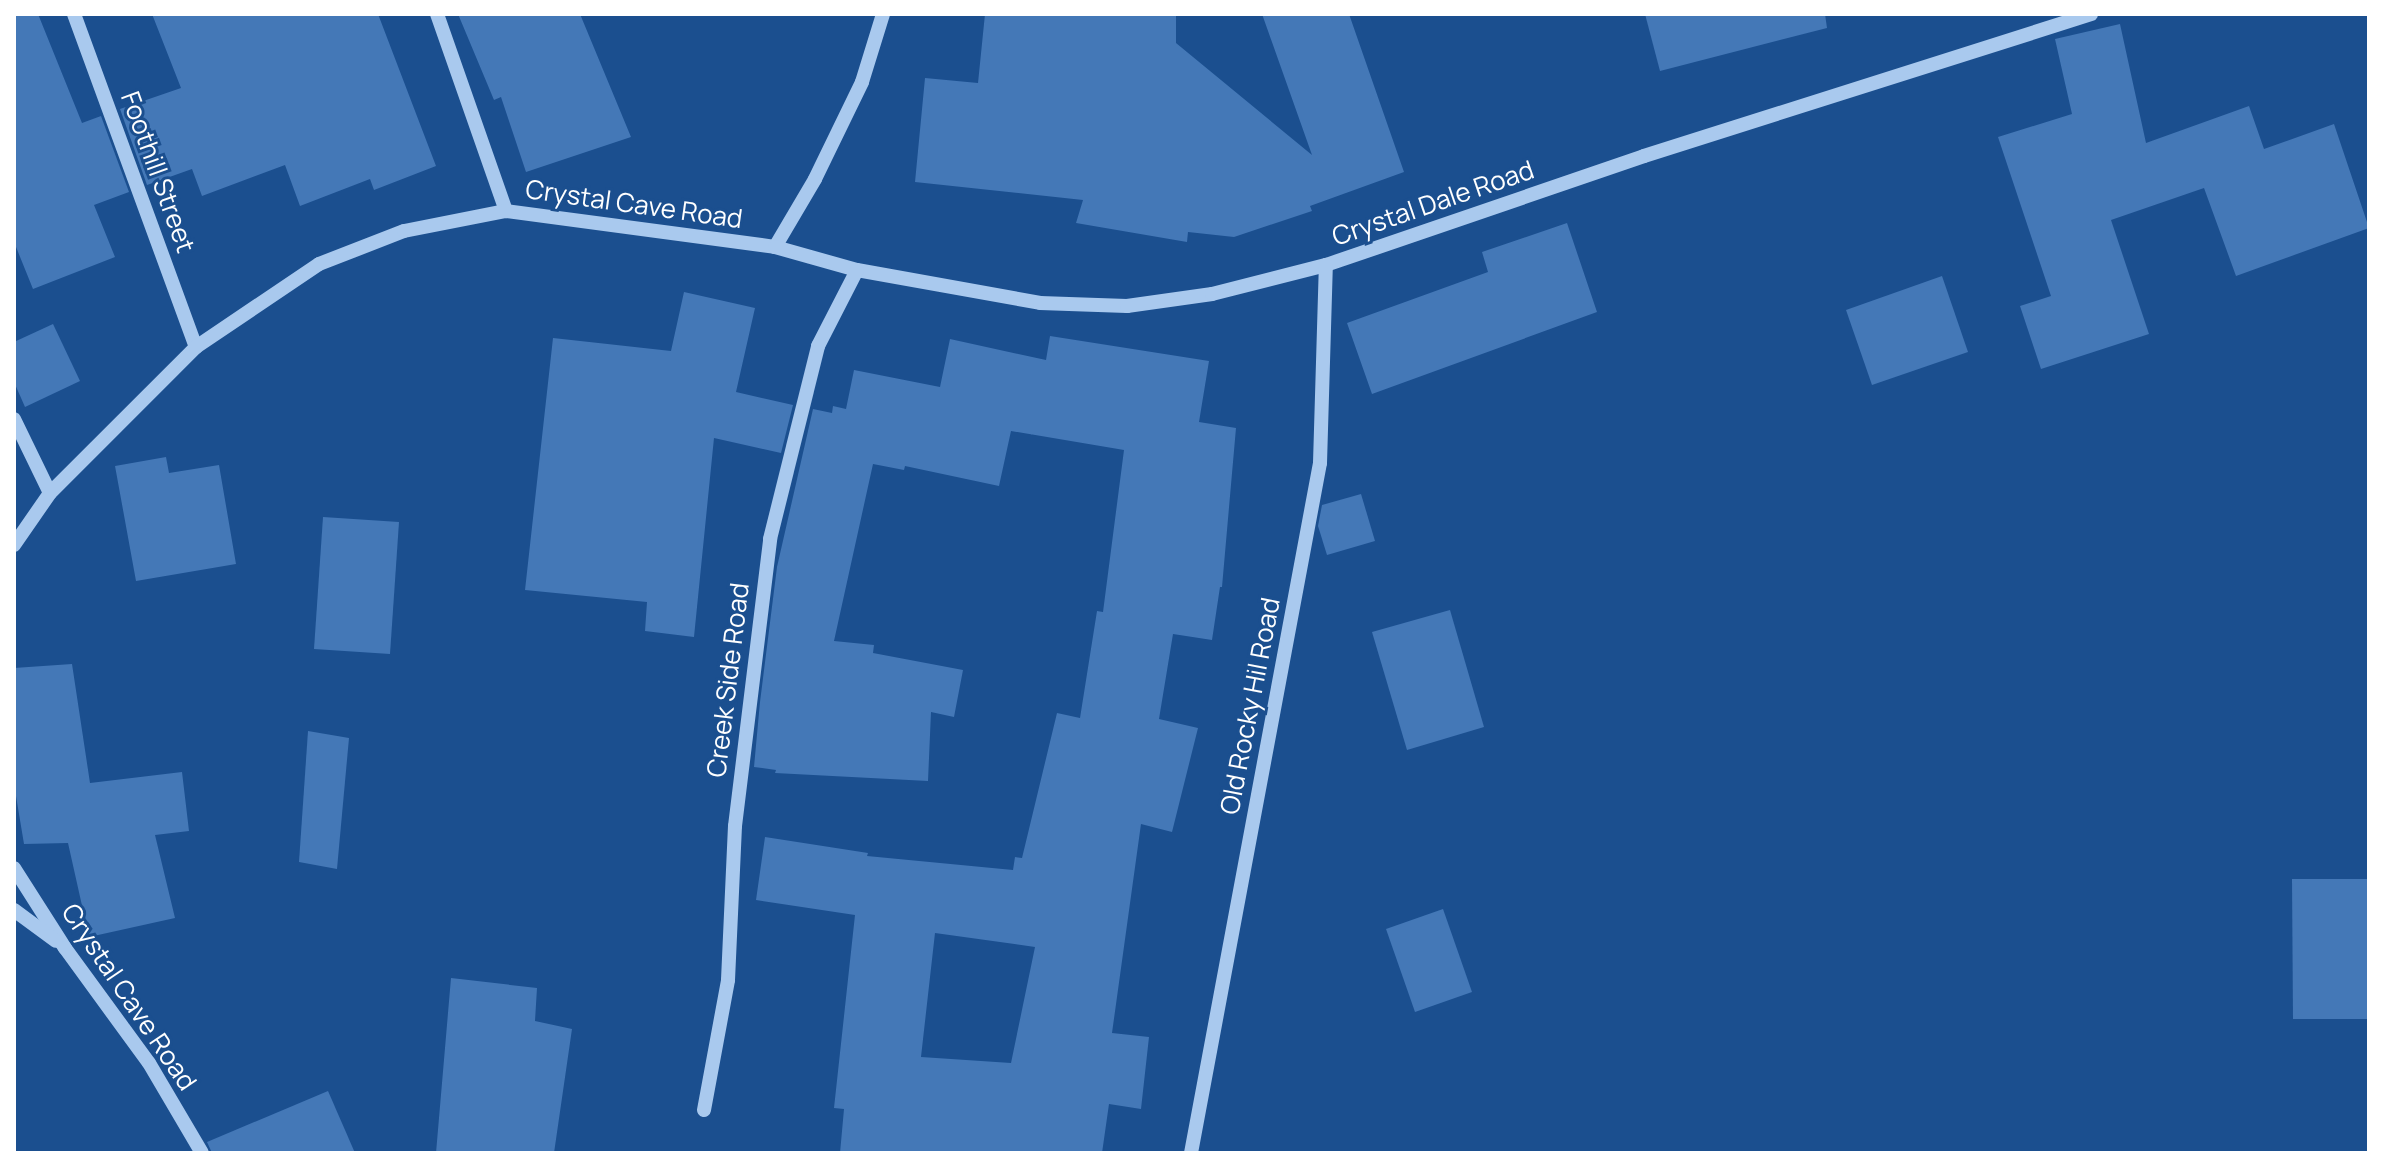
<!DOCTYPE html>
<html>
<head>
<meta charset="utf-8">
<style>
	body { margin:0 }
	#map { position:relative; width:2383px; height:1167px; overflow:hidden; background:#1b4f8f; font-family:Manrope,sans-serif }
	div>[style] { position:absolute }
	.building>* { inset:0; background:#4478b7 }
	.minor>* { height:14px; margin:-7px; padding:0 7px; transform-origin:7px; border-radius:7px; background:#a9c9ee }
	span { translate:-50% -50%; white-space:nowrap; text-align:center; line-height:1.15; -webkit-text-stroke:6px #1b4f8f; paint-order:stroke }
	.street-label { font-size:26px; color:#fff }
	.frame { position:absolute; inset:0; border:16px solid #fff; pointer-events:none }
</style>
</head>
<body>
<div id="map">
	<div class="building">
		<i style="clip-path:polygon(14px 14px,38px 14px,82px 123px,101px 116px,129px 192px,94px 205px,115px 257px,33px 289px,14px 242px)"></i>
		<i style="clip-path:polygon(152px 14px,378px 14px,436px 166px,374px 190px,370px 179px,300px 206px,285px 165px,202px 196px,192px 169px,147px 185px,120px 109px,181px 88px)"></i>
		<i style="clip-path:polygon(458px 14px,580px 14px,631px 137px,526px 172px,501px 97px,494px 100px)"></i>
		<i style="clip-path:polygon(985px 14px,1176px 14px,1176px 43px,1312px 155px,1262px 14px,1349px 14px,1404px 172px,1310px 206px,1312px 211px,1234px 237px,1188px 232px,1187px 242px,1076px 223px,1083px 200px,915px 182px,925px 78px,978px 83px)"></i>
		<i style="clip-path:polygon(1645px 14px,1825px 14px,1827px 28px,1660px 71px)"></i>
		<i style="clip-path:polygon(2120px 24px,2146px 143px,2249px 106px,2264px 149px,2334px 124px,2369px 228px,2236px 276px,2204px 188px,2111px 220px,2149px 334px,2041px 369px,2020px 306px,2051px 296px,1998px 137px,2072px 114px,2055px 39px)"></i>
		<i style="clip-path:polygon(1567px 223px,1597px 312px,1372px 394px,1347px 323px,1488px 272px,1482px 252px)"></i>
		<i style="clip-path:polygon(1942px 276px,1968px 352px,1872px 385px,1846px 310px)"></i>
		<i style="clip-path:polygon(684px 292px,755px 308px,736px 392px,793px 405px,781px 453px,714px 438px,694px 637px,645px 631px,647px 602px,525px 590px,553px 338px,671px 351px)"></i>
		<i style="clip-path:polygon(53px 324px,80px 381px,25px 407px,14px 382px,14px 342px)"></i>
		<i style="clip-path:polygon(evenodd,1050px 336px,1209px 361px,1199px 422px,1236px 428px,1222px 587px,1220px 587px,1212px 640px,1173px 634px,1159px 719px,1198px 728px,1172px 832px,1141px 824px,1112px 1033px,1149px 1037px,1141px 1109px,1109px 1104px,1102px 1153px,840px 1153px,844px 1109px,834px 1108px,855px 915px,756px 900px,765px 837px,868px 853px,867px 856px,1013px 870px,1015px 857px,1022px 858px,1057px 713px,1080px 718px,1097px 611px,1103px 612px,1124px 450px,1011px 431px,999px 486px,905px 466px,904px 470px,873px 464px,834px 641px,874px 645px,873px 653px,963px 670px,954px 717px,931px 712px,928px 781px,775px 773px,776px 770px,754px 767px,760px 702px,777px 567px,813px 409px,832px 413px,833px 406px,846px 409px,854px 370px,940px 387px,950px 339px,1046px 360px,1050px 336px,935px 933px,1035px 947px,1011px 1063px,921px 1057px,935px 933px)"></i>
		<i style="clip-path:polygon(166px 457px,169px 473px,219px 465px,236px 564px,136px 581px,115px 466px)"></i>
		<i style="clip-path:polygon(1361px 494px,1375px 541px,1327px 555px,1318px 526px,1322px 505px)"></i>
		<i style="clip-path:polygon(323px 517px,399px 522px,390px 654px,314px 649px)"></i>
		<i style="clip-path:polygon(1450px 610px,1484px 727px,1407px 750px,1372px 632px)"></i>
		<i style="clip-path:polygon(72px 664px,90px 783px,182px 772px,189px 831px,155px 835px,175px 918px,89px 937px,68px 843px,24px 844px,14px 784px,14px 668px)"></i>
		<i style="clip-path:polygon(308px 731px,349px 738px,337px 869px,299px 862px)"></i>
		<i style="clip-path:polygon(2292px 879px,2369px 879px,2369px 1019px,2293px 1019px)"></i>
		<i style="clip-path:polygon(1443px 909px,1472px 992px,1415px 1012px,1386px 929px)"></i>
		<i style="clip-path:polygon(451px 978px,537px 988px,535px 1021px,572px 1029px,554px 1153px,436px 1153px)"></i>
		<i style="clip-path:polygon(328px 1091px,355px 1153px,212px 1153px,207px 1142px)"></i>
	</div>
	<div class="minor">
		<i style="left:74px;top:14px;width:355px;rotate:69.9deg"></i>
		<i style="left:437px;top:14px;width:209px;rotate:70.7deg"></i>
		<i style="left:775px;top:247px;width:79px;rotate:-59.5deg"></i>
		<i style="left:815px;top:179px;width:108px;rotate:-64.1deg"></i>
		<i style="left:862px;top:82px;width:71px;rotate:-72.8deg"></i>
		<i style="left:14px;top:419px;width:82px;rotate:64.1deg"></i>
		<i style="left:14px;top:545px;width:63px;rotate:-55.3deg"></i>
		<i style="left:50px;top:493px;width:206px;rotate:-45deg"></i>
		<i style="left:196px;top:347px;width:148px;rotate:-34deg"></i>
		<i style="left:319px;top:264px;width:91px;rotate:-21.2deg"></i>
		<i style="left:404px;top:231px;width:104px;rotate:-11.1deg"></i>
		<i style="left:506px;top:211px;width:271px;rotate:7.6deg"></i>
		<i style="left:775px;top:247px;width:85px;rotate:15.7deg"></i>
		<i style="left:857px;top:270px;width:186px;rotate:10.2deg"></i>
		<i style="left:1040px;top:303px;width:87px;rotate:2deg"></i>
		<i style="left:1127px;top:306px;width:86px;rotate:-8deg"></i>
		<i style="left:1212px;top:294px;width:118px;rotate:-14.3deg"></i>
		<i style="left:1326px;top:265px;width:336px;rotate:-18.9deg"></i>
		<i style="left:1644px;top:156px;width:469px;rotate:-17.6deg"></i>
		<i style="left:14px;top:868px;width:95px;rotate:57.5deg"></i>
		<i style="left:65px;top:948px;width:142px;rotate:53.9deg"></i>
		<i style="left:149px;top:1063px;width:104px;rotate:59.5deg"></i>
		<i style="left:14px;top:910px;width:52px;rotate:36.4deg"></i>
		<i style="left:704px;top:1110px;width:132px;rotate:-79.5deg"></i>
		<i style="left:728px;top:980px;width:154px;rotate:-87.4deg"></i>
		<i style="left:735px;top:826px;width:289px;rotate:-83deg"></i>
		<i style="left:770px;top:539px;width:199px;rotate:-76deg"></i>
		<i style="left:818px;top:346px;width:85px;rotate:-62.8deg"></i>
		<i style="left:1191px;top:1153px;width:702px;rotate:-79.41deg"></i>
		<i style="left:1320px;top:463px;width:198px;rotate:-88.3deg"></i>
	</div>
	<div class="street-label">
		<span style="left:158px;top:172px;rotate:70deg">Foothill Street</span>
		<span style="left:1433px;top:203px;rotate:-19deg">Crystal Dale Road</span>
		<span style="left:634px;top:204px;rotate:8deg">Crystal Cave Road</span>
		<span style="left:728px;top:680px;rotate:-83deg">Creek Side Road</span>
		<span style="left:1250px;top:706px;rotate:-79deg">Old Rocky Hil Road</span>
		<span style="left:129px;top:997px;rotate:56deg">Crystal Cave Road</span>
	</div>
	<div class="frame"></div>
</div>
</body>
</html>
